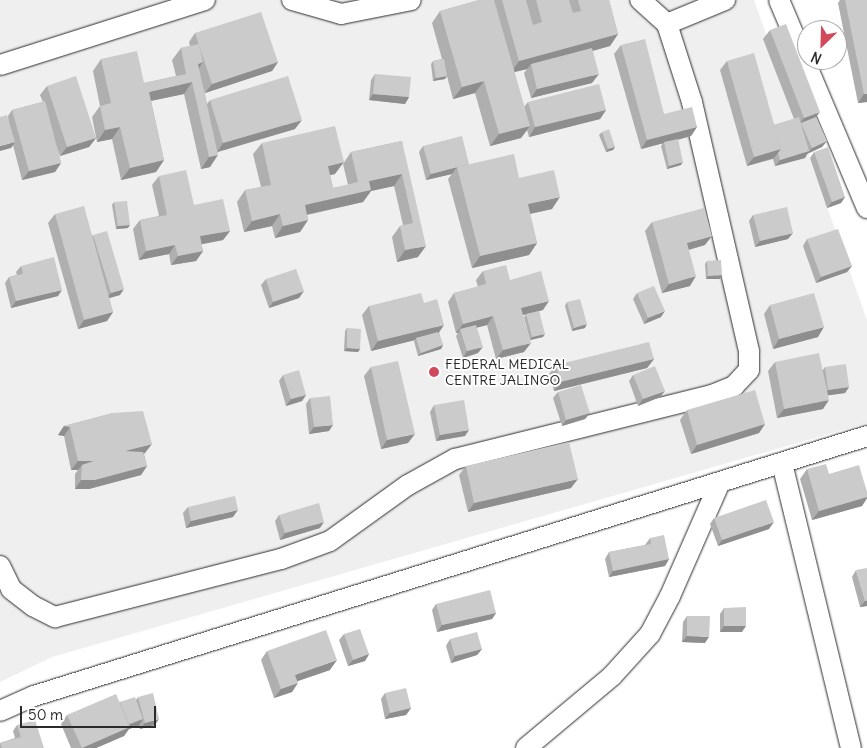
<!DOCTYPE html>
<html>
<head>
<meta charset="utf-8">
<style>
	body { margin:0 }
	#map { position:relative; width:867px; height:748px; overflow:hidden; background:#fff; font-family:Delius,sans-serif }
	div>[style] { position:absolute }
	.built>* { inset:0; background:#efefef }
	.roads { filter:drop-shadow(0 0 1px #2b2b2b) drop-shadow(0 0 1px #2b2b2b) }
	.street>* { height:20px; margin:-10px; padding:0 10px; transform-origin:10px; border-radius:10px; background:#fff }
	.wall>* { inset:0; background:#afafaf }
	.shaded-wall>* { inset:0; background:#8e8e8e }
	.building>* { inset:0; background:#cbcbcb }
	.dots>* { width:14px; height:14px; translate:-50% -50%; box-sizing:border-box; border:2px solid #fff; border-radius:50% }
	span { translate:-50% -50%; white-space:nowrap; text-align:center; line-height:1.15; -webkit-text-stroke:4px #fff; paint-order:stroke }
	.poi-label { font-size:14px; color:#2b2b2b }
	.left { translate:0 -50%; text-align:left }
	.north { position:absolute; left:797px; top:20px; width:50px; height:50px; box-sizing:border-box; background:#fff; border:1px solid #aaa; border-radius:50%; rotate:204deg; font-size:14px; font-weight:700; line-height:20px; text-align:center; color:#2b2b2b }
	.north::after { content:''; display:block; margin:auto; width:18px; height:22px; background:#d1495b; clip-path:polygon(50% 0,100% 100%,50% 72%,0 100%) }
	.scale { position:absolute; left:20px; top:706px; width:136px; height:22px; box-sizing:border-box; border:2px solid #2b2b2b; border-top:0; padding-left:6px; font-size:15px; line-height:18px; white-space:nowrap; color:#2b2b2b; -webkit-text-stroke:4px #fff; paint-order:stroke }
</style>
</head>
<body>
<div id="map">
	<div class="built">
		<i style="clip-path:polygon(0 0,754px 0,867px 320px,867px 423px,52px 657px,0 682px)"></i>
	</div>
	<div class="roads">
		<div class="street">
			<i style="left:292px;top:0;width:51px;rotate:15.9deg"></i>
			<i style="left:341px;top:14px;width:71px;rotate:-11.3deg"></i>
			<i style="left:779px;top:0;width:226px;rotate:67.1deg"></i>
			<i style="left:667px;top:24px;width:63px;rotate:-22.5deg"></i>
			<i style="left:0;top:65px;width:215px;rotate:-17.6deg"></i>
			<i style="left:782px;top:463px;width:293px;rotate:76.4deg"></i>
			<i style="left:0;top:566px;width:25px;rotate:64deg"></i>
			<i style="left:11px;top:589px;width:28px;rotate:38deg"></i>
			<i style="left:33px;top:606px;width:25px;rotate:27deg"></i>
			<i style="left:55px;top:617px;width:233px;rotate:-14.4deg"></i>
			<i style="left:281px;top:559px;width:52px;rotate:-20.2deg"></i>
			<i style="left:330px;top:541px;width:96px;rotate:-35.7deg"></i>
			<i style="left:408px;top:485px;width:54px;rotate:-29deg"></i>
			<i style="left:455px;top:459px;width:265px;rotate:-14deg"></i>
			<i style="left:712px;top:395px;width:24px;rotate:-22deg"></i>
			<i style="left:734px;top:386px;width:22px;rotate:-47deg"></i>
			<i style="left:749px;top:370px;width:19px;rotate:-90deg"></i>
			<i style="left:749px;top:351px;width:255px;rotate:-102.9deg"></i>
			<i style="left:692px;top:102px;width:82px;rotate:-107.8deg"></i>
			<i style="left:667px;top:24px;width:36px;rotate:-138deg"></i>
			<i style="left:0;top:711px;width:37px;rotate:-24deg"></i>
			<i style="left:34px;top:696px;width:873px;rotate:-17.33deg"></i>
			<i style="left:526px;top:748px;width:112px;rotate:-39.9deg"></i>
			<i style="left:612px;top:676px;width:57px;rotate:-47.9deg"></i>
			<i style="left:650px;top:634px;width:43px;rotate:-62.2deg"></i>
			<i style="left:670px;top:596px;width:124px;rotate:-66.3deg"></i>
		</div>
	</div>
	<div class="wall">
		<i style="clip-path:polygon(479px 0,609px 0,618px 34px,610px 46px,593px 51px,592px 83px,531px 98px,524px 73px,527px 69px,514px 72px,524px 107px,528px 102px,606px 110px,600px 119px,529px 137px,527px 130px,521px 138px,490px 146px,475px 93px,453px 99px,447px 76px,445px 79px,433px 81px,431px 64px,433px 61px,442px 59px,432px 23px,440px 11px)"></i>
		<i style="clip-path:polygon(840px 0,867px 0,867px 102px,858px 103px,838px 3px)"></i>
		<i style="clip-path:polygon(770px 30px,816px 117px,827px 141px,822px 147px,807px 154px,805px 158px,775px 166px,773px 159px,747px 166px,720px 70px,727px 61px,774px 125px,794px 119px,763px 39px)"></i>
		<i style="clip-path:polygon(195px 33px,278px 62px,272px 71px,205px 93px,203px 85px,207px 104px,210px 100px,295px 129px,218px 152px,210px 167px,201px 169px,184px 94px,151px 101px,164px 160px,156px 172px,121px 180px,112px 139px,97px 142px,92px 117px,100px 106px,93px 71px,101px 59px,144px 83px,176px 76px,172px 60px,181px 48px,190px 46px,189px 42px)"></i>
		<i style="clip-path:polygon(621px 45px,664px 114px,697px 127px,691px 136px,678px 140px,681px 165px,667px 169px,661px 146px,663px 143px,641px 149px,614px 54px)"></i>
		<i style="clip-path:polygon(375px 74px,409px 97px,405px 104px,369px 100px,371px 80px)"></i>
		<i style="clip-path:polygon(47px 86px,96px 138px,89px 147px,60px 156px,57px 147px,61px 163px,55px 172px,22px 180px,13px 145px,11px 148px,8px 116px,12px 110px,43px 102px,40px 95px)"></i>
		<i style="clip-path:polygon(602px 132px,615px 147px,613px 150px,606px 152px,599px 135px)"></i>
		<i style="clip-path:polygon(402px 141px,418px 257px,397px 262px,392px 237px,400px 226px,403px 225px,394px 186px,371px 191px,363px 202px,307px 215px,308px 220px,300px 232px,275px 238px,272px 226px,244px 232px,237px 202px,245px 190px,261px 187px,253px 154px,262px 143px,335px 174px,330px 175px,333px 188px,348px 185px,343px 164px,351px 152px)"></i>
		<i style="clip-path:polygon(423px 146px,469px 165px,519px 178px,552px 209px,530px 214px,537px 243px,529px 255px,472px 268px,448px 179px,452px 174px,426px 180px,419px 152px)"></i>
		<i style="clip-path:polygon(814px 152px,845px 197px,841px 203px,827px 208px,810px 158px)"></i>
		<i style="clip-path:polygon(159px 176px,194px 205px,230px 231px,223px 240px,201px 244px,203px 251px,196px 261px,171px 265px,169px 254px,139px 260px,133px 229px,140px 220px,159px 216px,152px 185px)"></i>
		<i style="clip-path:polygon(114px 202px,128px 228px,116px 229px,112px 205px)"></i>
		<i style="clip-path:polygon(55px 214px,92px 236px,93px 235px,120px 295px,109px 298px,113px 312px,107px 321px,78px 329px,48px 223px)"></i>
		<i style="clip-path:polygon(753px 215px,788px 239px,755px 247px,749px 221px)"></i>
		<i style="clip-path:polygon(652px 222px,705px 245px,689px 250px,690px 286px,662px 293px,645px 231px)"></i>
		<i style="clip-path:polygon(807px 239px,852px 266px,847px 272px,816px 283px,803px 246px)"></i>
		<i style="clip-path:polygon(707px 261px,720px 279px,706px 279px,705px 264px)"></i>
		<i style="clip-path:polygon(21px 266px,58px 296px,11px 308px,5px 283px,9px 277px,17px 275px,16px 272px)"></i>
		<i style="clip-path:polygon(483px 271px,510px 280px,543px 310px,539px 311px,543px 337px,530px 340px,524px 317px,526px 315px,523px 315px,524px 352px,496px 359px,487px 325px,477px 327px,478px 353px,463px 358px,456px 336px,458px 333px,456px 333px,448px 302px,454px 293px,478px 287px,476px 280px)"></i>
		<i style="clip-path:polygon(266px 279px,299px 298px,269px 308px,261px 285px)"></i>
		<i style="clip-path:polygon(637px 293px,661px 317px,644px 324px,633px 299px)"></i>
		<i style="clip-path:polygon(567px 302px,585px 328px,572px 331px,565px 306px)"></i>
		<i style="clip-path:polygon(424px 303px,439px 333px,443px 345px,441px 349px,418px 356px,414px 341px,415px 340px,371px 351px,362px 315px,369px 306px)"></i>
		<i style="clip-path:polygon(770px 305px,818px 337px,773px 349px,764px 314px)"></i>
		<i style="clip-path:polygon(347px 328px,360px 349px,358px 352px,344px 351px,345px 331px)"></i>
		<i style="clip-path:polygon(654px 359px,647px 368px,554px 391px,549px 374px,556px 365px)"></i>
		<i style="clip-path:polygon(775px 362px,823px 370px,825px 367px,849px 387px,845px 393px,828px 395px,823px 409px,777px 418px,768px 371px)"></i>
		<i style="clip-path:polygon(371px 367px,408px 443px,381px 449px,364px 376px)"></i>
		<i style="clip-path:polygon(283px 375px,306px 395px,302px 401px,286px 406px,279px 381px)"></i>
		<i style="clip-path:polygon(633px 375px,660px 397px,638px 406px,629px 381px)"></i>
		<i style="clip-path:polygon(558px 392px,590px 413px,585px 419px,562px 426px,553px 398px)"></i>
		<i style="clip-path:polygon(310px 398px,329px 431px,309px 434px,306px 404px)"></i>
		<i style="clip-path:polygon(434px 405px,465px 436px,436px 441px,430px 412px)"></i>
		<i style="clip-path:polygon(687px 410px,765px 424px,759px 433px,691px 454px,680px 420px)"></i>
		<i style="clip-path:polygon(113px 413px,145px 453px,144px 454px,147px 466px,141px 475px,89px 489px,75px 489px,75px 474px,78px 470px,71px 470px,64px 436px,58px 435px,64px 426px)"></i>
		<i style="clip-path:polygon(466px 466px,571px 488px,468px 512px,459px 475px)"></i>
		<i style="clip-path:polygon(807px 469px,829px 474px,867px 492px,867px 498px,862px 506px,812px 520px,800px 479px)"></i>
		<i style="clip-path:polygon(188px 507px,233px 517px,186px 528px,183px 513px)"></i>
		<i style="clip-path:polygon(279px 515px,320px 528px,280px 540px,275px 521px)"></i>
		<i style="clip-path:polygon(714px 518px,769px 529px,718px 546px,710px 524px)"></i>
		<i style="clip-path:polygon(650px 538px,669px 559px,665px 566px,609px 577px,605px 559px,609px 552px,645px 545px)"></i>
		<i style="clip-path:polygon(856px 570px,867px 606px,860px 607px,852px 577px)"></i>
		<i style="clip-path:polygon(436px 604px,496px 613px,492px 619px,437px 632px,432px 610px)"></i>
		<i style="clip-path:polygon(724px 608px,742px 632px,720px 632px,720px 614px)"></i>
		<i style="clip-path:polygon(687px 616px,705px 643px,682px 642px,683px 622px)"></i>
		<i style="clip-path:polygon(344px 634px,369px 654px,365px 661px,348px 666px,339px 640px)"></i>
		<i style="clip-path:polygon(450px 639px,482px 649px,477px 655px,451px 663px,446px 646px)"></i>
		<i style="clip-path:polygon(267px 651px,330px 670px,298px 681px,292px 692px,274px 698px,261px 660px)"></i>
		<i style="clip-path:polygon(385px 693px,411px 708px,406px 715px,385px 719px,381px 699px)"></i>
		<i style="clip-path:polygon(138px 697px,155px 725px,140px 729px,139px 725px,129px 729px,124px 736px,96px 748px,71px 748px,61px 724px,67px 715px,120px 702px,136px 700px)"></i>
		<i style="clip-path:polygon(17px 725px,44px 748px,0 748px,0 743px,15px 738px,13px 731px)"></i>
	</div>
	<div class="shaded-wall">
		<i style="clip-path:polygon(618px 34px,610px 46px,532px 67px,531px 64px,527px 69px,511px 73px,519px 61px)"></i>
		<i style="clip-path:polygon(203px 62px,195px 74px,198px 64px)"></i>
		<i style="clip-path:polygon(278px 62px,272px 71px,205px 93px,212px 84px)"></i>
		<i style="clip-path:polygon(599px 74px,592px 83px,531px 98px,537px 89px)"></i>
		<i style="clip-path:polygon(447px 76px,445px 79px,433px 81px,436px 78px)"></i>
		<i style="clip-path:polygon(484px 81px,475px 93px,453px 99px,462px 87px)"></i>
		<i style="clip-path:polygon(192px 82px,184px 94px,140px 103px,149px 92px)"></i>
		<i style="clip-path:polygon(373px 94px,409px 97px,405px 104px,369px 100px)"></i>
		<i style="clip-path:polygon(864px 94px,867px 94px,867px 102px,858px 103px)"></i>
		<i style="clip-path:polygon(606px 110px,600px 119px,529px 137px,535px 127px)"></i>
		<i style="clip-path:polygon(820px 112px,813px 121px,801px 123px,797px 127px,804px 118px)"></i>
		<i style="clip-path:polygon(302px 120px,295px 129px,217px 152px,223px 143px)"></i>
		<i style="clip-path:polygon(530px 126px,521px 138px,490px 146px,499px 134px)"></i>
		<i style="clip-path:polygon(120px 127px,112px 139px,97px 142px,105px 130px)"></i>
		<i style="clip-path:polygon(697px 127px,691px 136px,641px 149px,647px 140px)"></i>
		<i style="clip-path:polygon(96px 138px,89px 147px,60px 156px,67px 147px)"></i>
		<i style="clip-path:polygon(827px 141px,822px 147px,807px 154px,812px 148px)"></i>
		<i style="clip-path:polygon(15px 142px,11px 148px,0 151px,0 146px)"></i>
		<i style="clip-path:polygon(615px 147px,613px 150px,606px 152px,608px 149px)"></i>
		<i style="clip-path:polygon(781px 149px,774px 158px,747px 166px,754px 157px)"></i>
		<i style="clip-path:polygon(809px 151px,805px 158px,775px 166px,780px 160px)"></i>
		<i style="clip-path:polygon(218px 155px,210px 167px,201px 169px,209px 157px)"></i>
		<i style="clip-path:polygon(164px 160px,156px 172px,121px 180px,130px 168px)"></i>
		<i style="clip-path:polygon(344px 162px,335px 174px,320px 177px,328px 166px)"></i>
		<i style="clip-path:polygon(683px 162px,681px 165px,667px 169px,669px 166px)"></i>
		<i style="clip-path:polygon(61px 163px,55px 172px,22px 180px,29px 171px)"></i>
		<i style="clip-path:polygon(469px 164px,457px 167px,452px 174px,426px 180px,431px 174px)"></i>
		<i style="clip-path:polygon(402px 174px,394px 186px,371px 191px,363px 202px,296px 217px,305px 205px,369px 181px)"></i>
		<i style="clip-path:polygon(560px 197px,552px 209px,520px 216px,528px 204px)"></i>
		<i style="clip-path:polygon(845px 197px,841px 203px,827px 208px,832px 202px)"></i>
		<i style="clip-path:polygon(280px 214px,272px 226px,244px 232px,252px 221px)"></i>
		<i style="clip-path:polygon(308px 220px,300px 232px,275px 238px,283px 226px)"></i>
		<i style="clip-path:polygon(130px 225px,128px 228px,116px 229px,118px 226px)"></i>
		<i style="clip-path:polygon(230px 231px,223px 240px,193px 246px,200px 236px)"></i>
		<i style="clip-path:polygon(793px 233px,788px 239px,755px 247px,760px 241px)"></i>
		<i style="clip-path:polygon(712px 236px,705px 245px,680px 252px,687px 243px)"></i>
		<i style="clip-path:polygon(537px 243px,529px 255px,472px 268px,480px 256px)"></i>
		<i style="clip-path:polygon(175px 245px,169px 254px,139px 260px,146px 251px)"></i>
		<i style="clip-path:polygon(426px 246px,418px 257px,397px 262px,405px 250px)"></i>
		<i style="clip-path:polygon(203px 251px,196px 261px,171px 265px,178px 256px)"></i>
		<i style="clip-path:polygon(852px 266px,847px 272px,816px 283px,821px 277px)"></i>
		<i style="clip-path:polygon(722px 275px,720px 279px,706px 279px,708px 276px)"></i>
		<i style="clip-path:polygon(696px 276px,690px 286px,662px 293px,669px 284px)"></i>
		<i style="clip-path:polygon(124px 289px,120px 295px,106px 299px,111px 293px)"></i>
		<i style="clip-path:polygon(62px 290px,58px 296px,11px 308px,16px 301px)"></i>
		<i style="clip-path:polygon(304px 291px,299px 298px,269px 308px,273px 302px)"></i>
		<i style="clip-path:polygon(549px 301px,543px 310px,515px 317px,521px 308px)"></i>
		<i style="clip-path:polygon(665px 311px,661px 317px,644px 324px,648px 318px)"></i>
		<i style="clip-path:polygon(113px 312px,107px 321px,78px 329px,84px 320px)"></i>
		<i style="clip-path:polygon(493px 316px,487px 325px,461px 332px,460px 329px,458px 333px,456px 333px,463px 324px)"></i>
		<i style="clip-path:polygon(587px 324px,585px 328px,572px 331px,574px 328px)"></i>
		<i style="clip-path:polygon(444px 325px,438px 334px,416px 338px,415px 340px,371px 351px,378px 341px)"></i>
		<i style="clip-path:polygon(824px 327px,818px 337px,773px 349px,779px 339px)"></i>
		<i style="clip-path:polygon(545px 334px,543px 337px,530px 340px,532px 337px)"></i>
		<i style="clip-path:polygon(531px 343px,524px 352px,496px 359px,503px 350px)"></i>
		<i style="clip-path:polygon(443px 345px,441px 349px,418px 356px,421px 353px)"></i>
		<i style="clip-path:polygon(483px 347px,478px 353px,463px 358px,467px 351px)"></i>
		<i style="clip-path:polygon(347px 348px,360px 349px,358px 352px,344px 351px)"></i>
		<i style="clip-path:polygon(654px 359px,647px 368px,554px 391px,560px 382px)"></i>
		<i style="clip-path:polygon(849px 387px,845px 393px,824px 396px,828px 390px)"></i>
		<i style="clip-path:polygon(665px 391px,660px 397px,638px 406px,643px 399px)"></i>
		<i style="clip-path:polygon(306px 395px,302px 401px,286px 406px,291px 399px)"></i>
		<i style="clip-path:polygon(829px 400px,823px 409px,777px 418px,784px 409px)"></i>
		<i style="clip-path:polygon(590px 413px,585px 419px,562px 426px,566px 420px)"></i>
		<i style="clip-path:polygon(765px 424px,759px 433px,691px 454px,697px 445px)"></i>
		<i style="clip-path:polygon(333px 425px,329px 431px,309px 434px,314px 427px)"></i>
		<i style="clip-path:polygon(64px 426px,70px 427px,64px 436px,58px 435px)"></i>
		<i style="clip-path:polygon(469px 430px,465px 436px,436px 441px,440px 435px)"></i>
		<i style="clip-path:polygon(415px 434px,408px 443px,381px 449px,387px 440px)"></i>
		<i style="clip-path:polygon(152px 444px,145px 453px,118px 461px,125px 451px)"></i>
		<i style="clip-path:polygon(78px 461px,94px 461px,82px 465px,78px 470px,71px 470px)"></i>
		<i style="clip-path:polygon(147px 466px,141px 475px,89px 489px,75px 489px,81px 480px)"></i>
		<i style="clip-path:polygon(578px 479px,571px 488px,468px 512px,474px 503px)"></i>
		<i style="clip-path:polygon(867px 497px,867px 498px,862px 506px,812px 520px,819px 511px)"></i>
		<i style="clip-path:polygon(238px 510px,233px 517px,186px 528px,191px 521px)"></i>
		<i style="clip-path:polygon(324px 522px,320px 528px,280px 540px,285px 533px)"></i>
		<i style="clip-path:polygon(774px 522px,769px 529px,718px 546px,722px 540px)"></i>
		<i style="clip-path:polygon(669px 559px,665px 566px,609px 577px,613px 571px)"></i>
		<i style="clip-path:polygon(867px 600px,867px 606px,860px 607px,865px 601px)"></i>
		<i style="clip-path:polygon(496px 613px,492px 619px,437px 632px,442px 625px)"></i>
		<i style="clip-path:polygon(724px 626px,746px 626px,742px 632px,720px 632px)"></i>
		<i style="clip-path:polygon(687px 636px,709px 637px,705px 643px,682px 642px)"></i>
		<i style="clip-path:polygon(482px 649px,477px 655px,451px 663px,455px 656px)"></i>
		<i style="clip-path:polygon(369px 654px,365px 661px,348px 666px,353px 660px)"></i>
		<i style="clip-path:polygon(337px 660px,330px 670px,289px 684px,295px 675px)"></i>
		<i style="clip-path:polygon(298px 683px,292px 692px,274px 698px,281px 689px)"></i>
		<i style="clip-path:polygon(411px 708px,406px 715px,385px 719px,390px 713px)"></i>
		<i style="clip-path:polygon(143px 719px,139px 726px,129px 729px,124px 736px,96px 748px,82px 748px,128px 725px)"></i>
		<i style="clip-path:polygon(159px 719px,155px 725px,140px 729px,145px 723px)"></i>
	</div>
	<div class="building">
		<i style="clip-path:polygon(479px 0,494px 0,530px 126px,499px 134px,484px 81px,462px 87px,440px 11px)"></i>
		<i style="clip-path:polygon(502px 0,526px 0,533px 25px,542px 22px,536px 0,569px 0,573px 13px,581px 11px,578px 0,609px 0,618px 34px,519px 61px)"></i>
		<i style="clip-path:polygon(845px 0,867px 0,867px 94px,864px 94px)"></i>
		<i style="clip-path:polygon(261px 12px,278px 62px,212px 84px,195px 33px)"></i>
		<i style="clip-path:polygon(786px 24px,820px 112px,804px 118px,770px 30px)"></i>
		<i style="clip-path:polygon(645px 39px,664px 114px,692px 107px,697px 127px,647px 140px,621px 45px)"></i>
		<i style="clip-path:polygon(199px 44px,203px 62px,198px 64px,218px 155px,209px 157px,192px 82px,149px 92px,164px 160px,130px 168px,120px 127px,105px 130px,100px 106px,111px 103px,101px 59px,137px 51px,144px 83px,186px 74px,181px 48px)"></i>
		<i style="clip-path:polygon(592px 48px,599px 74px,537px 89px,531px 64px)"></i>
		<i style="clip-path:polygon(754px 53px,781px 149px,754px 157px,727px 61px)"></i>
		<i style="clip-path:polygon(444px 59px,447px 76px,436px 78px,433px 61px)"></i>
		<i style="clip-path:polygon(375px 74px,411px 77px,409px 97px,373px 94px)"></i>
		<i style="clip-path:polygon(76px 76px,96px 138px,67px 147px,47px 86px)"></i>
		<i style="clip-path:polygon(288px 76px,302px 120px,223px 143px,210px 100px)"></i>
		<i style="clip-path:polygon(599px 84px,606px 110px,535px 127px,528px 102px)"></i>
		<i style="clip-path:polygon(45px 101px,61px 163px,29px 171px,12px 110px)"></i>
		<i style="clip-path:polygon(7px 115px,15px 142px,0 146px,0 117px)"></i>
		<i style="clip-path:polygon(799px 117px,809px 151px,780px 160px,778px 153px,781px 149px,774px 125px)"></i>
		<i style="clip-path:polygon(816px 117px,827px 141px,812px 148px,801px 123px)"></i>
		<i style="clip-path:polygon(335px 126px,344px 162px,328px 166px,333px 188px,358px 182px,351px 152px,402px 141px,426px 246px,405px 250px,400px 226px,413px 223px,402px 174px,369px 181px,371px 190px,305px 205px,308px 220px,283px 226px,280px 214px,252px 221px,245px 190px,271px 185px,262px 143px)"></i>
		<i style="clip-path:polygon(609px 129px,615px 147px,608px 149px,602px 132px)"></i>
		<i style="clip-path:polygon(462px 136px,469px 164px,431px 174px,423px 146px)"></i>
		<i style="clip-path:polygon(678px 139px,683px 162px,669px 166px,664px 142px)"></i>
		<i style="clip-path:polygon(828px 147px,845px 197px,832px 202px,814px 152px)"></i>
		<i style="clip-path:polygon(514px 154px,519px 178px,554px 170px,560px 197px,528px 204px,537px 243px,480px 256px,457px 167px)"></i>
		<i style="clip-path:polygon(186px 170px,194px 205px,223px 199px,230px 231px,200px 236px,203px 251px,178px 256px,175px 245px,146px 251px,140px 220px,167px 215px,159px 176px)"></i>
		<i style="clip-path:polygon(127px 201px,130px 225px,118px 226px,114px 202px)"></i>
		<i style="clip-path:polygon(84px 206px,113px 312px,84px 320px,55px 214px)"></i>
		<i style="clip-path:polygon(787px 207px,793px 233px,760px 241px,753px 215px)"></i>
		<i style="clip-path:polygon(704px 208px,712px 236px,687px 243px,696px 276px,669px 284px,652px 222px)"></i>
		<i style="clip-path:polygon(838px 229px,852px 266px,821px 277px,807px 239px)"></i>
		<i style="clip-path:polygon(107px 231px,124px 289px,111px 293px,93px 235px)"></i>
		<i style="clip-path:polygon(54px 257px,62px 290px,16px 301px,9px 277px,23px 274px,21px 266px)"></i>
		<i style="clip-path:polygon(721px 260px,722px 275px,708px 276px,707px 261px)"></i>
		<i style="clip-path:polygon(506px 265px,510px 280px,541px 271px,549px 301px,521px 308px,531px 343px,503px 350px,493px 316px,463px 324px,454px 293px,486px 284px,483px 271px)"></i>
		<i style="clip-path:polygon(296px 269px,304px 291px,273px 302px,266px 279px)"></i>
		<i style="clip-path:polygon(654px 286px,665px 311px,648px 318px,637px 293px)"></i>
		<i style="clip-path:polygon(421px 293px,424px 303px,437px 299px,444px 325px,378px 341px,369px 306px)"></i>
		<i style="clip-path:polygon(814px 293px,824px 327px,779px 339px,770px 305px)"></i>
		<i style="clip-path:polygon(580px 299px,587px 324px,574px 328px,567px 302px)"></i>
		<i style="clip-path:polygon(539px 311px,545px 334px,532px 337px,526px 314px)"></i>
		<i style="clip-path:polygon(476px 325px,483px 347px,467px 351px,460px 329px)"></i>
		<i style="clip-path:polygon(347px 328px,361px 329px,360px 349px,347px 348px)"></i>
		<i style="clip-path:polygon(438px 332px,443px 345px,421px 353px,416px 338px)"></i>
		<i style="clip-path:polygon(649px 342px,654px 359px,560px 382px,556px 365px)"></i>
		<i style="clip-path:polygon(819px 353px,829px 400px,784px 409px,775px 362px)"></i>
		<i style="clip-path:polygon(398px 361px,415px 434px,387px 440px,371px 367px)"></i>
		<i style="clip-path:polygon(846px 364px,849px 387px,828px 390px,825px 367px)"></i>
		<i style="clip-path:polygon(655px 366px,665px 391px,643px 399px,633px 375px)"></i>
		<i style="clip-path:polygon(299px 370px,306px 395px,291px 399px,283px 375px)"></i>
		<i style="clip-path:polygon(581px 385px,590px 413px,566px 420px,558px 392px)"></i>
		<i style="clip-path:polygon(755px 390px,765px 424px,697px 445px,687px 410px)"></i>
		<i style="clip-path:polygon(330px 396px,333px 425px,314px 427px,310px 398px)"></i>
		<i style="clip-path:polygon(464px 400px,469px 430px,440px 435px,434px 405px)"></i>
		<i style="clip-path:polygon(143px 411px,152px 444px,125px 451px,143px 452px,147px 466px,95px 480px,81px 480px,82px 465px,94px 461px,78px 461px,70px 427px,64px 426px,113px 413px)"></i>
		<i style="clip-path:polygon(569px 442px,578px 479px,474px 503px,466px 466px)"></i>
		<i style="clip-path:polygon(826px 464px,829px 474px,859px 465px,867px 492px,867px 497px,819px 511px,807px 469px)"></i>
		<i style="clip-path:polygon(235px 496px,238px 510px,191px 521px,188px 507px)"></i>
		<i style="clip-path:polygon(766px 500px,774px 522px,722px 540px,714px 518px)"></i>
		<i style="clip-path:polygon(319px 503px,324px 522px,285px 533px,279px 515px)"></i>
		<i style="clip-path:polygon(664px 535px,669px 559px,613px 571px,609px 552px,651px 544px,650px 538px)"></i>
		<i style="clip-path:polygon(867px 568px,867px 600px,865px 601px,856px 570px)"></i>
		<i style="clip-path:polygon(490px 590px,496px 613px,442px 625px,436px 604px)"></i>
		<i style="clip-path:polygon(746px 607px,746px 626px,724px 626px,724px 608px)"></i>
		<i style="clip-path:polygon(687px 616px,710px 616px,709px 637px,687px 636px)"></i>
		<i style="clip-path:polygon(360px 629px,369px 654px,353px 660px,344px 634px)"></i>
		<i style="clip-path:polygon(326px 630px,337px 660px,295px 675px,298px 683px,281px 689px,267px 651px)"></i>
		<i style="clip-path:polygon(477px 632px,482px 649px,455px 656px,450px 639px)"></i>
		<i style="clip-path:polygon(406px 688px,411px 708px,390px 713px,385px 693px)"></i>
		<i style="clip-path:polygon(153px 693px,159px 719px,145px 723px,138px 697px)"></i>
		<i style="clip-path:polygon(116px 694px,130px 727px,82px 748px,67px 715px)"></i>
		<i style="clip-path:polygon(135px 697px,143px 719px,129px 724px,120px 702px)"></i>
		<i style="clip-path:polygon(35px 720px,44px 748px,2px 748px,0 743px,21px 737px,17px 725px)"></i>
	</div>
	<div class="dots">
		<i style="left:434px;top:372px;background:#d1495b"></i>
	</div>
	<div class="poi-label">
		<span class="left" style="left:445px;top:372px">FEDERAL MEDICAL<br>CENTRE JALINGO</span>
	</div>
	<div class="north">N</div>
	<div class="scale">50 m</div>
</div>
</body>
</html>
